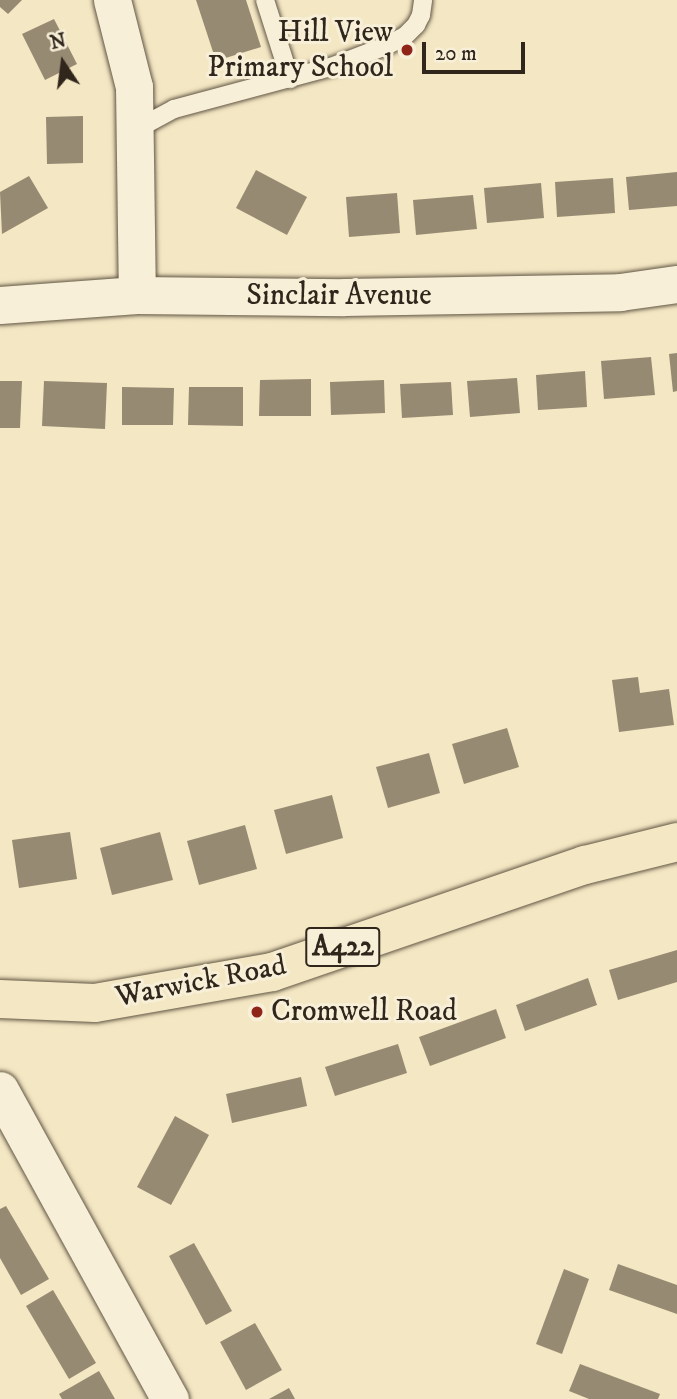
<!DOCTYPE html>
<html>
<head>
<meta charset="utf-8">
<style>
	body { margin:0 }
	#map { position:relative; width:677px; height:1399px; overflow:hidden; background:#f4e7c3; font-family:"IM FELL DW Pica",serif }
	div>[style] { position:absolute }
	.building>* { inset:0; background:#968a72 }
	.roads { filter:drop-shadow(0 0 2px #615645) drop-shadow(0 0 2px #615645) }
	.lane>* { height:18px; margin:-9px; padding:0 9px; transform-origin:9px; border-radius:9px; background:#f8efd8 }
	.street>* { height:37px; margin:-18.5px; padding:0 18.5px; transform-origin:18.5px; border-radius:18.5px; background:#f8efd8 }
	.primary>* { height:38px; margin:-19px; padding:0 19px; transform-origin:19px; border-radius:19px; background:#f4e7c3 }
	.dots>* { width:19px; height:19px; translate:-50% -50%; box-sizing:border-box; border:4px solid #f8efd8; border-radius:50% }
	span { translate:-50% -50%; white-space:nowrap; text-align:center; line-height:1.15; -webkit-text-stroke:6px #f8efd8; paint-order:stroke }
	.shield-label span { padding:2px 5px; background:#f8efd8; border:2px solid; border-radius:5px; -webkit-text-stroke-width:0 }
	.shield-label { font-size:28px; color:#30261b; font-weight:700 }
	.poi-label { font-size:30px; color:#30261b }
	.right { translate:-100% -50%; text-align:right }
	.left { translate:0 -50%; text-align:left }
	.street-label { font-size:30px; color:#30261b }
	.north { position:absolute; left:28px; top:28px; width:70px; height:70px; -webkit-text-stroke:5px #f8efd8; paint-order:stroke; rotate:347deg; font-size:19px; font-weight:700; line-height:28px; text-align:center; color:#30261b }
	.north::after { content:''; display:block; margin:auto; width:24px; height:32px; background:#30261b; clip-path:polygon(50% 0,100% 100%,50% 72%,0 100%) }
	.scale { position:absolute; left:422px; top:42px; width:103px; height:32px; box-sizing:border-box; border:4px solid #30261b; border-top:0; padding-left:9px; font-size:21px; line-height:24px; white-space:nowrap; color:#30261b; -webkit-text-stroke:5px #f8efd8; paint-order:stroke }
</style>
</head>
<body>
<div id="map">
	<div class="building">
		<i style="clip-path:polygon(0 0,22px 0,8px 14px,0 7px)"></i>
		<i style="clip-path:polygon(196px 0,246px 0,261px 47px,216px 61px)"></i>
		<i style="clip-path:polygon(54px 19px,77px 64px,45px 80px,22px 34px)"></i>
		<i style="clip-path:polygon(83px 116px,83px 163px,47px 164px,46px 117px)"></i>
		<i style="clip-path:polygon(256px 170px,307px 197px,287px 235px,236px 208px)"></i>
		<i style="clip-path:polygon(677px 172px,677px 206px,629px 210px,626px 177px)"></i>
		<i style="clip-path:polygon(29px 176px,48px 208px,2px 234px,0 192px)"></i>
		<i style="clip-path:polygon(613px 178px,615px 213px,557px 217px,555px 182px)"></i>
		<i style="clip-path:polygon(541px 183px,544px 218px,487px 223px,484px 188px)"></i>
		<i style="clip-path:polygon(397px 193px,400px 233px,349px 237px,346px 197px)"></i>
		<i style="clip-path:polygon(473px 195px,477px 229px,416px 235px,413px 200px)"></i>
		<i style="clip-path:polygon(677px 353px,677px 391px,673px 392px,669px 354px)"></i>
		<i style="clip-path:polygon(651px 357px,655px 395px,604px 399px,601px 361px)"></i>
		<i style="clip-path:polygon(585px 371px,587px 407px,538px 410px,536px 375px)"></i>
		<i style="clip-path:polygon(517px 378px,520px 413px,470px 417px,467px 381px)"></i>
		<i style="clip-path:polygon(311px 379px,311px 416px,259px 416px,260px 380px)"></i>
		<i style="clip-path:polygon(384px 380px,385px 413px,331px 415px,330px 382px)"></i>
		<i style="clip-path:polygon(0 381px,22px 381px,20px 428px,0 428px)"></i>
		<i style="clip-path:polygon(44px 381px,107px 383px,105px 429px,42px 426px)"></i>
		<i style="clip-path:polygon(451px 382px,453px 415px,402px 418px,400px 384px)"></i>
		<i style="clip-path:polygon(122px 387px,174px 388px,173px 425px,122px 425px)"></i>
		<i style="clip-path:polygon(189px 387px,243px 387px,243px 426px,188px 425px)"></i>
		<i style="clip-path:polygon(638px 677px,640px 693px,669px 689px,674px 725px,619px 732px,612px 680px)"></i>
		<i style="clip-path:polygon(507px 728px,519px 767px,464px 784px,452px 744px)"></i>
		<i style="clip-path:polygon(429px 753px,440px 793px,388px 808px,376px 767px)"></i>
		<i style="clip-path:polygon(332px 795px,343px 838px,286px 854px,274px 810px)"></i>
		<i style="clip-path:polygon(245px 825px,257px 869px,199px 885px,187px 841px)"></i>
		<i style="clip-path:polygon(70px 832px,77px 879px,19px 888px,12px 840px)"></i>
		<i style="clip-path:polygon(160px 832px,173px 880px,112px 895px,100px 848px)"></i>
		<i style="clip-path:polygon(677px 950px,677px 982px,618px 1000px,609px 970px)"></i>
		<i style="clip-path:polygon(588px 978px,597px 1005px,525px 1031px,516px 1005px)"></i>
		<i style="clip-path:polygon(496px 1009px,506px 1038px,430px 1066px,419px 1037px)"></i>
		<i style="clip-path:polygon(398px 1044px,407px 1073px,335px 1096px,325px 1067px)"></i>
		<i style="clip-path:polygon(301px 1077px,307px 1106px,232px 1123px,226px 1094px)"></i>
		<i style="clip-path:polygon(175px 1116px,209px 1135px,171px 1205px,137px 1187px)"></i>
		<i style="clip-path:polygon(6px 1206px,49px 1279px,21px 1295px,0 1258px,0 1209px)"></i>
		<i style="clip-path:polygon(194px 1243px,232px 1311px,206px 1325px,169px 1256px)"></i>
		<i style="clip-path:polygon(618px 1264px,677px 1285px,677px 1314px,609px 1290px)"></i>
		<i style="clip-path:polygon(564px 1269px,589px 1279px,562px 1354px,536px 1344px)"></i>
		<i style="clip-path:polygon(53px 1290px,96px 1363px,69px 1379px,26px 1306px)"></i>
		<i style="clip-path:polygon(255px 1323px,282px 1370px,246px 1390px,220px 1342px)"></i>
		<i style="clip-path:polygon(580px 1364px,660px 1394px,658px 1399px,589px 1399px,569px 1391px)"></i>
		<i style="clip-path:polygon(99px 1371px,115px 1399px,62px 1399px,59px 1394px)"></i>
		<i style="clip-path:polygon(289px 1388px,295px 1399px,269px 1399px)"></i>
	</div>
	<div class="roads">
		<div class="lane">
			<i style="left:265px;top:0;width:83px;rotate:72.4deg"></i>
			<i style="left:135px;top:130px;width:44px;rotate:-28.3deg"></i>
			<i style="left:174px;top:109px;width:163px;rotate:-15deg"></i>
			<i style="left:331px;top:67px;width:59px;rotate:-20.9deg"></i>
			<i style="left:386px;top:46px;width:21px;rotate:-28deg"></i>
			<i style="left:405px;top:36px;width:16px;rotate:-45deg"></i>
			<i style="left:416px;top:25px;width:11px;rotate:-63deg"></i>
			<i style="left:421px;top:15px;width:15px;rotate:-82deg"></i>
		</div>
		<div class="street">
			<i style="left:112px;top:0;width:90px;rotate:75.8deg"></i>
			<i style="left:134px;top:87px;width:208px;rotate:89.2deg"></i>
			<i style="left:0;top:305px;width:137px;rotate:-4.2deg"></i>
			<i style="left:137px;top:295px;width:207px;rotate:0.6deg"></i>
			<i style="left:344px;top:297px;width:276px;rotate:-1deg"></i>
			<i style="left:620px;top:292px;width:58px;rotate:-8deg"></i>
			<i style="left:0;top:1090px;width:353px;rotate:61.2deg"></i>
		</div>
		<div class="primary">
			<i style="left:0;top:999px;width:95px;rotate:2.4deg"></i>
			<i style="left:95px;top:1003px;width:180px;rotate:-9.9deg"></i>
			<i style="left:272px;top:972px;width:331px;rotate:-18.9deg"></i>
			<i style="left:585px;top:865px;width:95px;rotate:-14deg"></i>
		</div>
	</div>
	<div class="dots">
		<i style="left:407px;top:50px;background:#8f2418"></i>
		<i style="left:257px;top:1012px;background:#8f2418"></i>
	</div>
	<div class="shield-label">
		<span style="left:343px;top:947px">A422</span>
	</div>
	<div class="poi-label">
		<span class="right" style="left:393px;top:50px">Hill View<br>Primary School</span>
		<span class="left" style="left:271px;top:1012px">Cromwell Road</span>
	</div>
	<div class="street-label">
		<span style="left:339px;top:296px">Sinclair Avenue</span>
		<span style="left:201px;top:982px;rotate:-11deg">Warwick Road</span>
	</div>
	<div class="north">N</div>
	<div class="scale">20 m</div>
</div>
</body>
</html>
